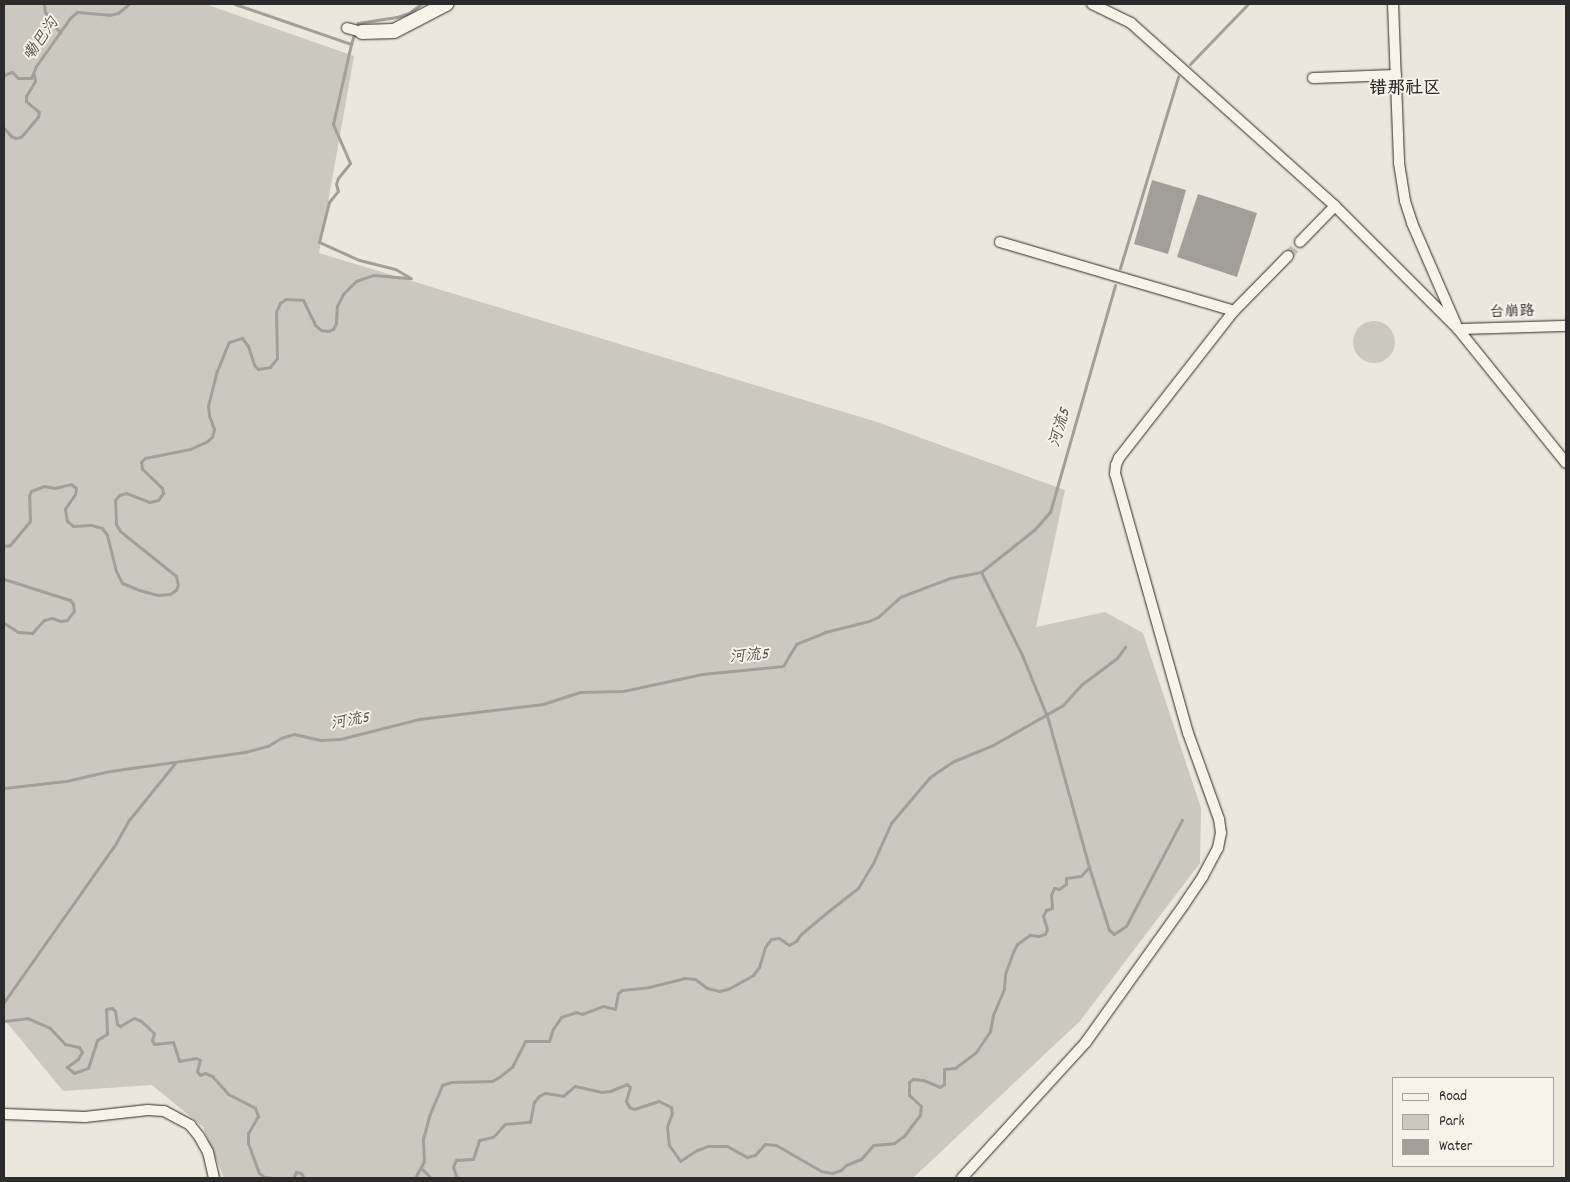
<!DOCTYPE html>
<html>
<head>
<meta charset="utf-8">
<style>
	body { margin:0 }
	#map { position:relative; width:1570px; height:1182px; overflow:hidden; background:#ebe7dd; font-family:Dekko,"LXGW WenKai TC",sans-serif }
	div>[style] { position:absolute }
	.green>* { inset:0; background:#cbc8bf }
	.round { border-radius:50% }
	.water>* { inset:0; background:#a29f98 }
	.stream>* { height:3px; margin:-1.5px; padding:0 1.5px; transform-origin:1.5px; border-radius:1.5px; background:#a29f98 }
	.street-tunnel>* { height:10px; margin-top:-5px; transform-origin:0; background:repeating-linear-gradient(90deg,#c5c1b9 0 10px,transparent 0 15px) }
	.roads { filter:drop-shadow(0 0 1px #2b2b2b) drop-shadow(0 0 1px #2b2b2b) }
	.street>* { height:10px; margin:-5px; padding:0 5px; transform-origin:5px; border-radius:5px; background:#f7f3e8 }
	.secondary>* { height:14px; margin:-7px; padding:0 7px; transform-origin:7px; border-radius:7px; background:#f7f3e8 }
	span { translate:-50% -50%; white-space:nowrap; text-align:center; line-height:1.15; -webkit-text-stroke:4px #f7f3e8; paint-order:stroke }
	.street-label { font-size:15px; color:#2b2b2b }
	.water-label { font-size:16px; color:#555451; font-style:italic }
	.quarter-label { font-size:18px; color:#2b2b2b; font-weight:700 }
	.frame { position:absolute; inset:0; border:5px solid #2b2b2b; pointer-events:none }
	.legend { position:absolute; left:1392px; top:1077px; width:162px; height:90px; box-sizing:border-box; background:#f7f3e8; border:1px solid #a5a39c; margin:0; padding:6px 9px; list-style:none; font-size:15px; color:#2b2b2b }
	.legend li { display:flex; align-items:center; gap:10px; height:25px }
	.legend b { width:25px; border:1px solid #a5a39c }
</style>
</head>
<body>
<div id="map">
	<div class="green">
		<i style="clip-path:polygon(4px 4px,205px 4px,354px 56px,319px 253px,877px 422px,1065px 490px,1036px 627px,1105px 612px,1143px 633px,1201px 808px,1200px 863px,1080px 1021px,913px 1178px,224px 1178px,203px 1127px,152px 1085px,63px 1091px,4px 1019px)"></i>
		<i class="round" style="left:1353px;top:321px;width:42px;height:42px"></i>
	</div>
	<div class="water">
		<i style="clip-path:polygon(1152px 180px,1186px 190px,1168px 254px,1134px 244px)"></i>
		<i style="clip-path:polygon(1198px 194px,1257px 213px,1237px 277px,1177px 257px)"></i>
	</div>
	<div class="stream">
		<i style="left:44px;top:4px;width:8px;rotate:83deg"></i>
		<i style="left:45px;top:12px;width:26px;rotate:54deg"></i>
		<i style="left:235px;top:4px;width:123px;rotate:19deg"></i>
		<i style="left:1190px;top:64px;width:83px;rotate:-46deg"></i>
		<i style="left:4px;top:75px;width:9px;rotate:-21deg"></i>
		<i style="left:12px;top:72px;width:8px;rotate:45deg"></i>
		<i style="left:18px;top:78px;width:13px"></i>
		<i style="left:31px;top:78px;width:13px;rotate:-67deg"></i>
		<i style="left:36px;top:66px;width:59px;rotate:-54.7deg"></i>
		<i style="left:70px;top:18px;width:9px;rotate:-41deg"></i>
		<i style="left:77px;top:12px;width:32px;rotate:5deg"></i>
		<i style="left:109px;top:15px;width:9px;rotate:-13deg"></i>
		<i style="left:118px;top:13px;width:14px;rotate:-39deg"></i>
		<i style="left:4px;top:128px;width:11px;rotate:49deg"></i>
		<i style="left:11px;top:136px;width:5px;rotate:22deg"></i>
		<i style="left:16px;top:138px;width:5px;rotate:-11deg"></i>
		<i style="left:21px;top:137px;width:26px;rotate:-50deg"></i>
		<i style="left:38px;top:117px;width:5px;rotate:-79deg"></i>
		<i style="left:39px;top:112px;width:17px;rotate:-140deg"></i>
		<i style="left:26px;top:101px;width:5px;rotate:-90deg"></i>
		<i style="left:26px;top:96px;width:17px;rotate:-59deg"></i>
		<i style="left:35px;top:81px;width:6px;rotate:-99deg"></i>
		<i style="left:1120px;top:268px;width:200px;rotate:-73.1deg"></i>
		<i style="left:409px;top:277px;width:16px;rotate:-150deg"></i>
		<i style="left:395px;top:269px;width:37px;rotate:-166deg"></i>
		<i style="left:359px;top:260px;width:44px;rotate:-155.8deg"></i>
		<i style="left:319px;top:242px;width:41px;rotate:-76deg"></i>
		<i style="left:329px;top:202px;width:14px;rotate:-51deg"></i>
		<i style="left:338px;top:191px;width:7px;rotate:-106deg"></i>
		<i style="left:336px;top:184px;width:6px;rotate:-72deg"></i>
		<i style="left:338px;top:178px;width:19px;rotate:-51deg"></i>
		<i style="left:350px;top:163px;width:43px;rotate:-113.6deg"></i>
		<i style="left:333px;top:124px;width:82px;rotate:-77.3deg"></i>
		<i style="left:351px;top:44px;width:22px;rotate:-72deg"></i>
		<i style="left:358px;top:23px;width:39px;rotate:-9deg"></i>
		<i style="left:397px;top:17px;width:13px;rotate:-18deg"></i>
		<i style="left:409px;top:13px;width:15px;rotate:-37deg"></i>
		<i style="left:4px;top:546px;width:6px;rotate:-9deg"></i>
		<i style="left:10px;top:545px;width:31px;rotate:-50deg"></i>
		<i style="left:30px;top:521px;width:25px;rotate:-92deg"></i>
		<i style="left:29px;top:496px;width:5px;rotate:-68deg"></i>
		<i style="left:31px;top:491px;width:14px;rotate:-21deg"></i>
		<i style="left:44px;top:486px;width:11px;rotate:10deg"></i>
		<i style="left:55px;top:488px;width:16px;rotate:-14deg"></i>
		<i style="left:71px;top:484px;width:6px;rotate:39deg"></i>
		<i style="left:76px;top:488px;width:6px;rotate:99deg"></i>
		<i style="left:75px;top:494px;width:18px;rotate:124deg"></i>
		<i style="left:65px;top:509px;width:12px;rotate:81deg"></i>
		<i style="left:67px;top:521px;width:8px;rotate:40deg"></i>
		<i style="left:73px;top:526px;width:18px;rotate:-3deg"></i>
		<i style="left:91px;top:525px;width:11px;rotate:15deg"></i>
		<i style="left:102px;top:528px;width:9px;rotate:54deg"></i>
		<i style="left:107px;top:535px;width:37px;rotate:76deg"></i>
		<i style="left:116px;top:571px;width:13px;rotate:63deg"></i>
		<i style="left:122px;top:583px;width:18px;rotate:22deg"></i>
		<i style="left:139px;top:590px;width:20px;rotate:15deg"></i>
		<i style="left:158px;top:595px;width:12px;rotate:-5deg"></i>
		<i style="left:170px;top:594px;width:7px;rotate:-34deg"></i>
		<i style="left:176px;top:590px;width:5px;rotate:-68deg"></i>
		<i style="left:178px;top:585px;width:9px;rotate:-103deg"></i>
		<i style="left:176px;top:576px;width:72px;rotate:-141.2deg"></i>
		<i style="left:120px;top:531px;width:8px;rotate:-120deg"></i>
		<i style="left:116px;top:524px;width:24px;rotate:-92deg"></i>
		<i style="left:115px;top:500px;width:6px;rotate:-51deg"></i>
		<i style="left:119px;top:495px;width:7px;rotate:-16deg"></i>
		<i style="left:126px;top:493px;width:25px;rotate:21deg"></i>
		<i style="left:149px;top:502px;width:9px;rotate:-13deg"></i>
		<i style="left:158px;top:500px;width:9px;rotate:-54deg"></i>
		<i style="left:163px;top:493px;width:5px;rotate:-101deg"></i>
		<i style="left:162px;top:488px;width:28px;rotate:-136deg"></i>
		<i style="left:142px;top:469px;width:7px;rotate:-98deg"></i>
		<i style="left:141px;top:462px;width:6px;rotate:-45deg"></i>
		<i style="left:145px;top:458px;width:46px;rotate:-11.3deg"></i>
		<i style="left:190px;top:449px;width:17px;rotate:-24deg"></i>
		<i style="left:206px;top:442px;width:8px;rotate:-40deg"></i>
		<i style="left:212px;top:437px;width:8px;rotate:-76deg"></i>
		<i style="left:214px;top:429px;width:15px;rotate:-110deg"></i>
		<i style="left:209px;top:415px;width:9px;rotate:-96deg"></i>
		<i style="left:208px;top:406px;width:36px;rotate:-76deg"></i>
		<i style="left:217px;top:371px;width:31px;rotate:-68deg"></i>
		<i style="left:229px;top:342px;width:14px;rotate:-17deg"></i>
		<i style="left:242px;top:338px;width:10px;rotate:53deg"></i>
		<i style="left:248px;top:346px;width:20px;rotate:72deg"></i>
		<i style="left:254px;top:365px;width:6px;rotate:45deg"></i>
		<i style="left:258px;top:369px;width:12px;rotate:-9deg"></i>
		<i style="left:270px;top:367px;width:11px;rotate:-52deg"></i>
		<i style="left:277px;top:358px;width:46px;rotate:-91.2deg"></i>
		<i style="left:276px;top:312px;width:10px;rotate:-66deg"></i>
		<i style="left:280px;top:303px;width:7px;rotate:-34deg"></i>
		<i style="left:286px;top:299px;width:17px;rotate:3deg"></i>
		<i style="left:303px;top:300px;width:28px;rotate:64deg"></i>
		<i style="left:315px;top:325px;width:8px;rotate:40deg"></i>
		<i style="left:321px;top:330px;width:7px;rotate:8deg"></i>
		<i style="left:328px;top:331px;width:5px;rotate:-22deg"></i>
		<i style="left:333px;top:329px;width:7px;rotate:-63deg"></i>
		<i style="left:336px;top:323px;width:17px;rotate:-87deg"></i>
		<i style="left:337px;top:306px;width:13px;rotate:-63deg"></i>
		<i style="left:343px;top:294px;width:18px;rotate:-45deg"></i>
		<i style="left:356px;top:281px;width:18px;rotate:-19deg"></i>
		<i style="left:373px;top:275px;width:38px;rotate:5deg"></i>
		<i style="left:981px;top:572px;width:93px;rotate:63.7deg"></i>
		<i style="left:1022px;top:655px;width:69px;rotate:67.9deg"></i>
		<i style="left:1048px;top:719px;width:154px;rotate:74.5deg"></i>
		<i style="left:1089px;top:867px;width:66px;rotate:72.4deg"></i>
		<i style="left:1109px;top:930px;width:6px;rotate:39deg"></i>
		<i style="left:1114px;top:934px;width:14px;rotate:-34deg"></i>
		<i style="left:1126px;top:926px;width:120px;rotate:-62.2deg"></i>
		<i style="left:4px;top:579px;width:69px;rotate:17.7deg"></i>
		<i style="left:70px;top:600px;width:5px;rotate:53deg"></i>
		<i style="left:73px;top:604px;width:7px;rotate:82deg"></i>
		<i style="left:74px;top:611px;width:11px;rotate:128deg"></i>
		<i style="left:67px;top:620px;width:6px;rotate:171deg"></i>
		<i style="left:61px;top:621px;width:9px;rotate:-162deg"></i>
		<i style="left:52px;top:618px;width:8px;rotate:166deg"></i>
		<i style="left:44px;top:620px;width:18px;rotate:133deg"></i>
		<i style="left:32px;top:633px;width:14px;rotate:-176deg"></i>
		<i style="left:18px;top:632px;width:17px;rotate:-147deg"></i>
		<i style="left:4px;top:788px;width:62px;rotate:-6.4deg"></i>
		<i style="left:66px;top:781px;width:45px;rotate:-12.8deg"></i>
		<i style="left:110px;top:771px;width:136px;rotate:-8deg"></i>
		<i style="left:245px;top:752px;width:24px;rotate:-15deg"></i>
		<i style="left:268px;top:746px;width:15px;rotate:-32deg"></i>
		<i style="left:281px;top:738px;width:14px;rotate:-17deg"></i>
		<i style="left:294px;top:734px;width:28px;rotate:13deg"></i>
		<i style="left:321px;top:740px;width:19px;rotate:-3deg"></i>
		<i style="left:340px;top:739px;width:81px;rotate:-14.2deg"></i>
		<i style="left:419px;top:719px;width:125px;rotate:-6.9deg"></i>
		<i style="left:543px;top:704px;width:38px;rotate:-18deg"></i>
		<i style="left:579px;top:692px;width:44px;rotate:-1.3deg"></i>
		<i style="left:623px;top:691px;width:81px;rotate:-12.1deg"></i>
		<i style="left:702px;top:674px;width:81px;rotate:-5.6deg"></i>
		<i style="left:783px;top:666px;width:26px;rotate:-59deg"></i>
		<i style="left:796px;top:644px;width:31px;rotate:-22deg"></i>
		<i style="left:825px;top:632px;width:45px;rotate:-14deg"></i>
		<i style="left:869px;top:621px;width:10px;rotate:-24deg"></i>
		<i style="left:878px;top:617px;width:30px;rotate:-42deg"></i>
		<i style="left:900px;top:597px;width:53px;rotate:-20.8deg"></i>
		<i style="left:950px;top:578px;width:32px;rotate:-11deg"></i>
		<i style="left:981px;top:572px;width:69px;rotate:-38.5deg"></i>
		<i style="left:1035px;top:529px;width:23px;rotate:-49deg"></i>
		<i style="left:1050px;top:512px;width:236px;rotate:-74deg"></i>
		<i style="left:4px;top:1002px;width:194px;rotate:-54.8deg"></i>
		<i style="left:116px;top:843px;width:26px;rotate:-61deg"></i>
		<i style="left:129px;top:820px;width:73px;rotate:-51.1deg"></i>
		<i style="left:4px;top:1021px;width:23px;rotate:-7deg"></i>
		<i style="left:27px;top:1018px;width:25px;rotate:23deg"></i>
		<i style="left:50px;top:1028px;width:22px;rotate:47deg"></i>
		<i style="left:65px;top:1044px;width:14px;rotate:12deg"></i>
		<i style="left:79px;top:1047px;width:6px;rotate:59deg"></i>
		<i style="left:82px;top:1052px;width:8px;rotate:120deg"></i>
		<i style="left:78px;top:1059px;width:14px;rotate:144deg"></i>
		<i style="left:67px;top:1067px;width:9px;rotate:41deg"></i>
		<i style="left:74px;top:1073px;width:15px;rotate:-20deg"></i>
		<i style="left:88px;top:1068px;width:29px;rotate:-72deg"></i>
		<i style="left:97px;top:1040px;width:12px;rotate:-31deg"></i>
		<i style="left:107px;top:1034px;width:25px;rotate:-92deg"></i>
		<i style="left:106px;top:1009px;width:6px;rotate:-9deg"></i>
		<i style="left:112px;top:1008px;width:4px;rotate:45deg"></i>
		<i style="left:115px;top:1011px;width:13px;rotate:81deg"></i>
		<i style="left:117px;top:1024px;width:4px;rotate:34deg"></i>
		<i style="left:120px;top:1026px;width:16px;rotate:-30deg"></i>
		<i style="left:134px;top:1018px;width:8px;rotate:23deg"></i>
		<i style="left:141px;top:1021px;width:18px;rotate:43deg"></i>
		<i style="left:154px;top:1033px;width:7px;rotate:106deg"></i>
		<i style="left:152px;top:1040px;width:4px;rotate:63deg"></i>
		<i style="left:154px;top:1044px;width:19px;rotate:-6deg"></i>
		<i style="left:173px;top:1042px;width:20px;rotate:72deg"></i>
		<i style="left:179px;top:1061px;width:17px;rotate:-10deg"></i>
		<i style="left:196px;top:1058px;width:4px;rotate:27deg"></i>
		<i style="left:200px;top:1060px;width:11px;rotate:105deg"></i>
		<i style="left:197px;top:1071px;width:5px;rotate:53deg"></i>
		<i style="left:200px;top:1075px;width:5px;rotate:-22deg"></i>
		<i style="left:205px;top:1073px;width:8px;rotate:23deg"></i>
		<i style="left:212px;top:1076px;width:24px;rotate:48deg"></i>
		<i style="left:228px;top:1094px;width:30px;rotate:27deg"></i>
		<i style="left:255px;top:1108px;width:9px;rotate:69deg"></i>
		<i style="left:258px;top:1116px;width:20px;rotate:120deg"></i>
		<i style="left:248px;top:1133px;width:10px;rotate:90deg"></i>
		<i style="left:248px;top:1143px;width:32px;rotate:70deg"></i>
		<i style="left:259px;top:1173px;width:6px;rotate:39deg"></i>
		<i style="left:264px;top:1177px;width:10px;rotate:6deg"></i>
		<i style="left:421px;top:1168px;width:14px;rotate:45deg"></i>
		<i style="left:293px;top:1178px;width:7px;rotate:-63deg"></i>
		<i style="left:296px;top:1172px;width:5px;rotate:11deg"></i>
		<i style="left:301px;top:1173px;width:6px;rotate:59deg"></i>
		<i style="left:415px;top:1178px;width:19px;rotate:-62deg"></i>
		<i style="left:424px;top:1161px;width:22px;rotate:-93deg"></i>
		<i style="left:423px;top:1139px;width:24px;rotate:-75deg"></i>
		<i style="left:429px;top:1116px;width:34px;rotate:-67deg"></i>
		<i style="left:442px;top:1085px;width:9px;rotate:-18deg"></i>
		<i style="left:451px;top:1082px;width:41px;rotate:-1.4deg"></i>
		<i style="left:492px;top:1081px;width:8px;rotate:-30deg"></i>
		<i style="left:499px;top:1077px;width:16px;rotate:-38deg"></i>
		<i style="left:512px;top:1067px;width:29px;rotate:-63deg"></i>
		<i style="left:525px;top:1041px;width:24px"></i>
		<i style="left:549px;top:1041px;width:13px;rotate:-72deg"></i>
		<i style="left:553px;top:1029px;width:14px;rotate:-56deg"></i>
		<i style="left:561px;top:1017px;width:16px;rotate:-18deg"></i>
		<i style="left:576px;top:1012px;width:6px;rotate:18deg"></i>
		<i style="left:582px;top:1014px;width:22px;rotate:-21deg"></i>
		<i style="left:603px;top:1006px;width:12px;rotate:14deg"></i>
		<i style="left:615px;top:1009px;width:16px;rotate:-79deg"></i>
		<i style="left:618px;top:993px;width:5px;rotate:-37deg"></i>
		<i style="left:622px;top:990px;width:27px;rotate:-6deg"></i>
		<i style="left:649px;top:987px;width:36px;rotate:-14deg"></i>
		<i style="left:684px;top:978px;width:11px;rotate:5deg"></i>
		<i style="left:695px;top:979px;width:15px;rotate:37deg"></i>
		<i style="left:707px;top:988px;width:12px;rotate:14deg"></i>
		<i style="left:719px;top:991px;width:9px;rotate:-13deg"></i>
		<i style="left:728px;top:989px;width:29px;rotate:-29deg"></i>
		<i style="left:753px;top:975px;width:10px;rotate:-53deg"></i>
		<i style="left:759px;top:967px;width:21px;rotate:-73deg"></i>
		<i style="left:765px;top:947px;width:10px;rotate:-53deg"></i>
		<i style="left:771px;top:939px;width:8px;rotate:-7deg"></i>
		<i style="left:779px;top:938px;width:12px;rotate:35deg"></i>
		<i style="left:789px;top:945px;width:8px;rotate:-30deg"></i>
		<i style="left:796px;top:941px;width:9px;rotate:-54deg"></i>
		<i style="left:801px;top:934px;width:33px;rotate:-40deg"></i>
		<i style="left:826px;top:913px;width:41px;rotate:-38deg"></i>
		<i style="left:858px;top:888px;width:31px;rotate:-59deg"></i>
		<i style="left:874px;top:861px;width:42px;rotate:-65.9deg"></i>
		<i style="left:891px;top:823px;width:60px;rotate:-49.7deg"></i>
		<i style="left:930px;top:777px;width:29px;rotate:-34deg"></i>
		<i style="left:954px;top:761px;width:42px;rotate:-22.3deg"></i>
		<i style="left:993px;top:745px;width:81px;rotate:-29.7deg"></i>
		<i style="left:1063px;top:705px;width:27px;rotate:-48deg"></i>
		<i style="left:1081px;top:685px;width:45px;rotate:-36.9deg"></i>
		<i style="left:1117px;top:658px;width:14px;rotate:-54deg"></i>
		<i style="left:457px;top:1178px;width:12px;rotate:-110deg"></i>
		<i style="left:453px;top:1167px;width:8px;rotate:-67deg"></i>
		<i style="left:456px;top:1160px;width:17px;rotate:-3deg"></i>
		<i style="left:473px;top:1159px;width:20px;rotate:-72deg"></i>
		<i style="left:479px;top:1140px;width:14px;rotate:-12deg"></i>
		<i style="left:493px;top:1137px;width:18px;rotate:-47deg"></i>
		<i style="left:505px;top:1124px;width:25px;rotate:-5deg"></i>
		<i style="left:530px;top:1122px;width:20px;rotate:-79deg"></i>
		<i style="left:534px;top:1102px;width:8px;rotate:-50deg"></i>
		<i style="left:539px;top:1096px;width:7px;rotate:-27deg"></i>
		<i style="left:545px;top:1093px;width:18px;rotate:9deg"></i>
		<i style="left:563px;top:1096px;width:16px;rotate:-40deg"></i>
		<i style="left:575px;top:1086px;width:27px;rotate:13deg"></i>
		<i style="left:601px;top:1092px;width:9px;rotate:-6deg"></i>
		<i style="left:610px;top:1091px;width:18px;rotate:-22deg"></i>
		<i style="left:627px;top:1084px;width:4px;rotate:45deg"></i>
		<i style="left:630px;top:1087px;width:15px;rotate:106deg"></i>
		<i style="left:626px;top:1101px;width:7px;rotate:63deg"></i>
		<i style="left:629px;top:1107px;width:5px;rotate:22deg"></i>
		<i style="left:634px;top:1109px;width:26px;rotate:-18deg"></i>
		<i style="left:659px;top:1101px;width:13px;rotate:27deg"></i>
		<i style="left:671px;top:1107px;width:6px;rotate:81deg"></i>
		<i style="left:672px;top:1113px;width:15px;rotate:110deg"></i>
		<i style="left:667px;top:1127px;width:18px;rotate:84deg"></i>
		<i style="left:669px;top:1145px;width:19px;rotate:55deg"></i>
		<i style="left:680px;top:1161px;width:20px;rotate:-33deg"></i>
		<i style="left:697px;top:1150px;width:12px;rotate:-20deg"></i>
		<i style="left:708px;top:1146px;width:19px"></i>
		<i style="left:727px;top:1146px;width:23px;rotate:29deg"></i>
		<i style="left:747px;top:1157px;width:8px;rotate:-14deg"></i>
		<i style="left:755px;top:1155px;width:15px;rotate:-48deg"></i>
		<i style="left:765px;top:1144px;width:11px;rotate:5deg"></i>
		<i style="left:776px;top:1145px;width:52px;rotate:30deg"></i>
		<i style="left:821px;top:1171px;width:11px;rotate:10deg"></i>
		<i style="left:832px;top:1173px;width:9px;rotate:-18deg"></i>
		<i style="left:841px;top:1170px;width:7px;rotate:-45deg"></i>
		<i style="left:846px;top:1165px;width:16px;rotate:-22deg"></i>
		<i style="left:861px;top:1159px;width:18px;rotate:-49deg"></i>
		<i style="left:873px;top:1145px;width:21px;rotate:-5deg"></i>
		<i style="left:894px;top:1143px;width:12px;rotate:-35deg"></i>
		<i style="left:904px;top:1136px;width:26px;rotate:-53deg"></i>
		<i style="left:920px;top:1115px;width:9px;rotate:-84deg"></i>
		<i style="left:921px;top:1106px;width:16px;rotate:-137deg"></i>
		<i style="left:909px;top:1095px;width:13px;rotate:-90deg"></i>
		<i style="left:909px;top:1082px;width:5px;rotate:-37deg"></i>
		<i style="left:913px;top:1079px;width:10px;rotate:6deg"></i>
		<i style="left:923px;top:1080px;width:18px;rotate:22deg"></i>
		<i style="left:940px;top:1087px;width:5px;rotate:-37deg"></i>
		<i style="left:944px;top:1084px;width:15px;rotate:-90deg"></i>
		<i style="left:944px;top:1069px;width:11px;rotate:-5deg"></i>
		<i style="left:955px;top:1068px;width:26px;rotate:-37deg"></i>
		<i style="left:976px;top:1052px;width:25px;rotate:-56deg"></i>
		<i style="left:990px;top:1031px;width:16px;rotate:-79deg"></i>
		<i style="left:993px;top:1015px;width:28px;rotate:-67deg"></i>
		<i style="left:1004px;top:989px;width:15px;rotate:-86deg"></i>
		<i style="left:1005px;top:974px;width:23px;rotate:-70deg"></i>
		<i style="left:1013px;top:952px;width:9px;rotate:-63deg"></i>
		<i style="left:1017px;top:944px;width:16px;rotate:-35deg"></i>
		<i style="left:1030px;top:935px;width:9px;rotate:6deg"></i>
		<i style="left:1039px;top:936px;width:6px;rotate:-18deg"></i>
		<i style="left:1045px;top:934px;width:5px;rotate:-68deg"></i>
		<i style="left:1047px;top:929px;width:14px;rotate:-107deg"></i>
		<i style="left:1043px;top:916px;width:7px;rotate:-63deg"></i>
		<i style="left:1046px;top:910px;width:6px;rotate:-18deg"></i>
		<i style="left:1052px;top:908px;width:13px;rotate:-94deg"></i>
		<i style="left:1051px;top:895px;width:8px;rotate:-67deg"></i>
		<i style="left:1054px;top:888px;width:5px;rotate:11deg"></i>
		<i style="left:1059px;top:889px;width:9px;rotate:-36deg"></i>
		<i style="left:1066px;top:884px;width:6px;rotate:-90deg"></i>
		<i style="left:1066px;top:878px;width:15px;rotate:-8deg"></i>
		<i style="left:1081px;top:876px;width:12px;rotate:-48deg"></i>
	</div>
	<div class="street-tunnel">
		<i style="left:1288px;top:256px;width:18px;rotate:-49deg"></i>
	</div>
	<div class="roads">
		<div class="street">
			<i style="left:1092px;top:4px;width:43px;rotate:26deg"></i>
			<i style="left:1131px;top:23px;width:274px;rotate:41.9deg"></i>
			<i style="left:1335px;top:206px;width:174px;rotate:45deg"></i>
			<i style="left:1458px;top:329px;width:172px;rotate:51.1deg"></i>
			<i style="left:1393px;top:4px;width:159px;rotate:87.8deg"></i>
			<i style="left:1399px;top:163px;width:38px;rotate:81deg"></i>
			<i style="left:1405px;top:201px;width:23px;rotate:72deg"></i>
			<i style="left:1412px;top:223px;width:110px;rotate:66.5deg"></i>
			<i style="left:347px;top:28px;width:16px;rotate:15deg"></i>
			<i style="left:1313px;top:78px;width:83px;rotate:-2.1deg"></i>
			<i style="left:1000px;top:242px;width:244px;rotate:16.4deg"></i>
			<i style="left:1234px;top:311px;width:77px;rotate:-45.5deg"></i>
			<i style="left:1300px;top:242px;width:50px;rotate:-45.8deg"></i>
			<i style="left:1458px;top:329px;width:108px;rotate:-1.6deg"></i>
			<i style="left:4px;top:1114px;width:81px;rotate:2.1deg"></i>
			<i style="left:85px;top:1117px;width:63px;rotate:-6.3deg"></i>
			<i style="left:148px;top:1110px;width:16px;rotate:4deg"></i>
			<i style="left:164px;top:1111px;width:30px;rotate:28deg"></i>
			<i style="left:190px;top:1125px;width:14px;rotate:51deg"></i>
			<i style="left:199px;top:1136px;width:18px;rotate:61deg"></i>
			<i style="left:208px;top:1152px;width:27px;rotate:77deg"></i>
			<i style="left:962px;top:1178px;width:184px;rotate:-47.6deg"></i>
			<i style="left:1086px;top:1042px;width:171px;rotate:-54.5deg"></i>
			<i style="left:1185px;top:903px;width:32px;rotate:-56deg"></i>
			<i style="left:1203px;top:876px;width:32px;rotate:-62deg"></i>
			<i style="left:1218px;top:848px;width:15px;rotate:-79deg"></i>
			<i style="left:1221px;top:833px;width:14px;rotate:-98deg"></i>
			<i style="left:1219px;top:819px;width:91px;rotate:-109.8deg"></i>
			<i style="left:1188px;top:733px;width:269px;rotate:-105.7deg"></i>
			<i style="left:1115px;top:474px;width:9px;rotate:-84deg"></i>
			<i style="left:1116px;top:465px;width:8px;rotate:-67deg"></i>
			<i style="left:1119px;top:458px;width:187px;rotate:-52deg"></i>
		</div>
		<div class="secondary">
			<i style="left:362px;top:32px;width:32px;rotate:-2deg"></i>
			<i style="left:394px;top:31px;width:59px;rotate:-27.4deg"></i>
		</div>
	</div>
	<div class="street-label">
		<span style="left:1512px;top:313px;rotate:-2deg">台崩路</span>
	</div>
	<div class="water-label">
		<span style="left:42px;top:40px;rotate:-55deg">嘞巴沟</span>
		<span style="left:1061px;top:428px;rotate:-74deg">河流5</span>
		<span style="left:749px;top:657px;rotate:-6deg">河流5</span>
		<span style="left:350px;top:722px;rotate:-11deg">河流5</span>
	</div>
	<div class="quarter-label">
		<span style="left:1405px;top:90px">错那社区</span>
	</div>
	<div class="frame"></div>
	<ul class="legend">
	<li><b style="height:6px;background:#f7f3e8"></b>Road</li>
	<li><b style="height:14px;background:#cbc8bf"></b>Park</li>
	<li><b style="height:14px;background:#a29f98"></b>Water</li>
	</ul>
</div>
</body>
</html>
